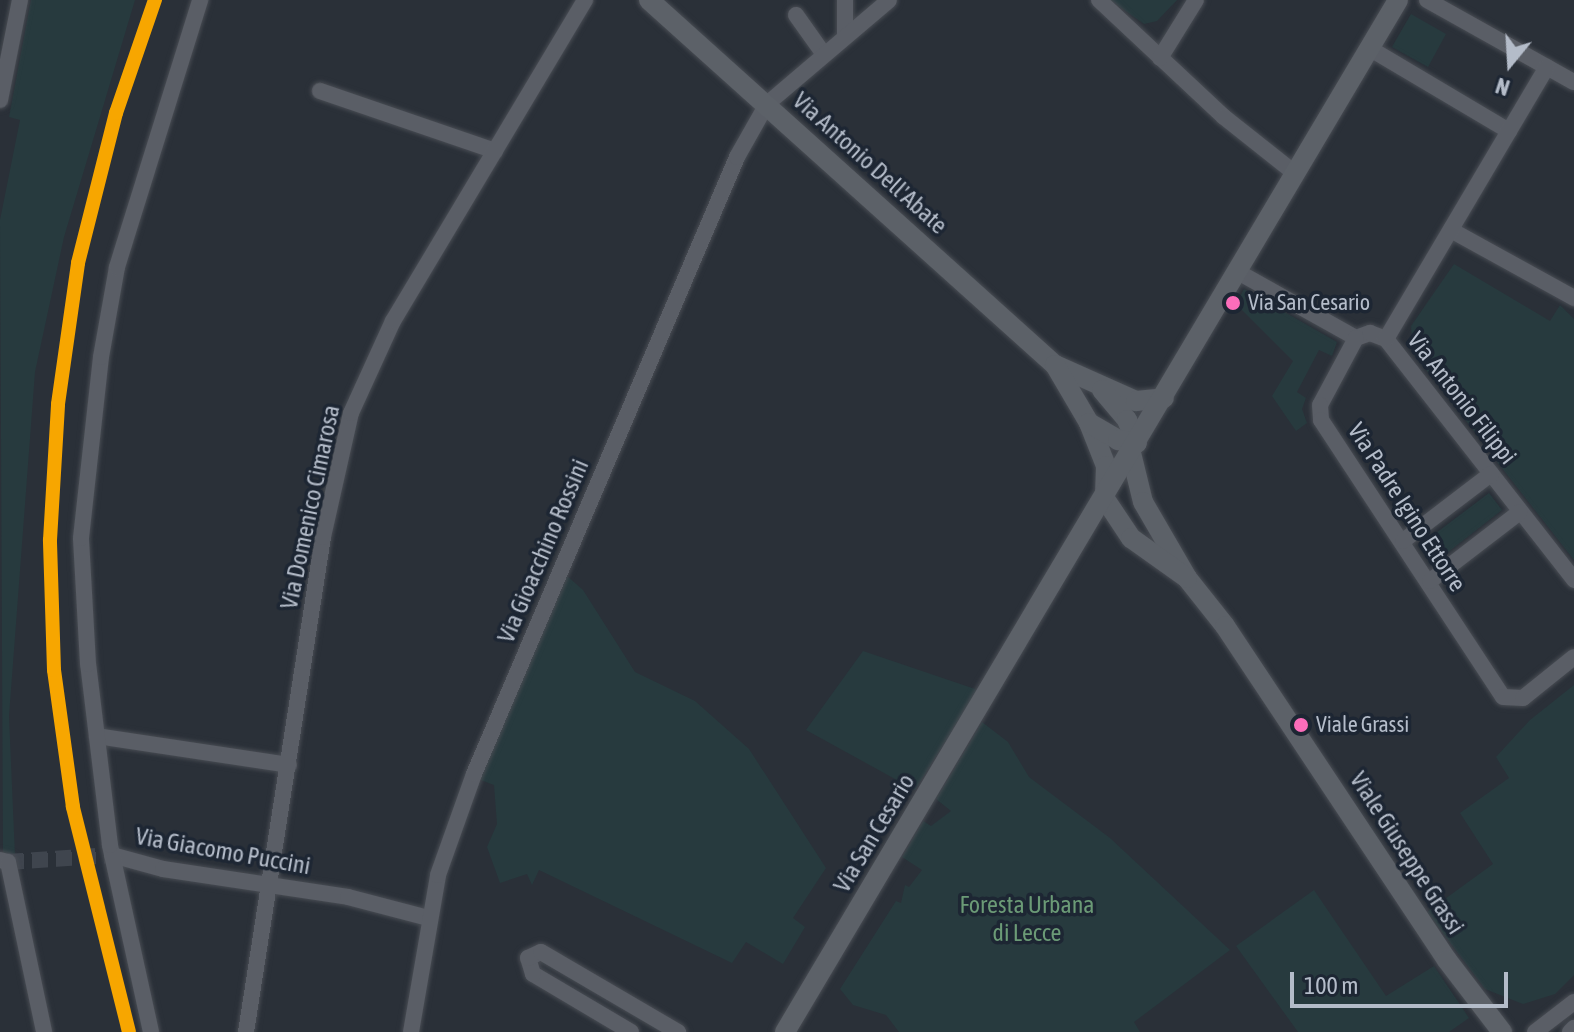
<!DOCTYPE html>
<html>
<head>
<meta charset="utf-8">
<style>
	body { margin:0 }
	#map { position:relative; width:1574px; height:1032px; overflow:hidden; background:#2a3038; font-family:"Asap Condensed",sans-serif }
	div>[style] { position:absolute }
	.green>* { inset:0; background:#273a3e }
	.minor-tunnel>* { height:16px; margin-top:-8px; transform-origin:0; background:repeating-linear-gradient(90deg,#3f454e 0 16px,transparent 0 24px) }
	.roads { filter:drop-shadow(0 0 2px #484c53) drop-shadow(0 0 2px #484c53) }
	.minor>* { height:16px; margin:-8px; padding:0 8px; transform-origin:8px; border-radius:8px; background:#5a5e66 }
	.major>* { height:20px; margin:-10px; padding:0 10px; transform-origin:10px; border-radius:10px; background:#5c6168 }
	.rail-1>* { height:14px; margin:-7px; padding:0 7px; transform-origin:7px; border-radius:7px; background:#f7a600 }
	.dots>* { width:22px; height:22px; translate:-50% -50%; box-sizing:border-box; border:4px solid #1d2633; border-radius:50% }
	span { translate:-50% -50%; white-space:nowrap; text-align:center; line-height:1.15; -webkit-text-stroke:7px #1d2633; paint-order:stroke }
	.bus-label { font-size:22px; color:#b4bcc9 }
	.left { translate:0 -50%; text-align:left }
	.street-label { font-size:24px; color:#b4bcc9 }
	.park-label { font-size:24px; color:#6b9a76 }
	.north { position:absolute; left:1470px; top:24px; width:80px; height:80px; -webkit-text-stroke:6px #1d2633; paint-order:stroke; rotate:198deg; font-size:22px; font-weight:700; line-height:32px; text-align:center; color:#b4bcc9 }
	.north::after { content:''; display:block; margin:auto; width:28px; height:36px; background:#b4bcc9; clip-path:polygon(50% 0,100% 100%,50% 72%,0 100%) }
	.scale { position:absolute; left:1290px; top:972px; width:218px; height:36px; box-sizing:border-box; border:4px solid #b4bcc9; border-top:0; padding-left:10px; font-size:24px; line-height:28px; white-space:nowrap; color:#b4bcc9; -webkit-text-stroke:6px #1d2633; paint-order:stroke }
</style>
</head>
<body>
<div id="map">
	<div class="green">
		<i style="clip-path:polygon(31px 0,135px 0,64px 237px,35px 372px,9px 716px,15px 856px,3px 856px,0 220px,20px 120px,9px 117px)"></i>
		<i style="clip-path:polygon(1110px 0,1177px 0,1157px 21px,1144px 24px)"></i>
		<i style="clip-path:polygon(1411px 14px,1446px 34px,1428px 67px,1392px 47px)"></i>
		<i style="clip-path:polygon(1454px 264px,1550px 321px,1560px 305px,1574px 319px,1574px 560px,1494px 458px,1500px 453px,1490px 441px,1485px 445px,1413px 353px,1411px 326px)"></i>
		<i style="clip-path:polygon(1244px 289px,1337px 342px,1332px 356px,1319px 350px,1297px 392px,1306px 398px,1302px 409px,1307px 423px,1296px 431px,1272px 396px,1293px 361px,1236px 304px)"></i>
		<i style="clip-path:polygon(1489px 493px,1502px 510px,1433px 564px,1420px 545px)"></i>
		<i style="clip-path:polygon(567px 576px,583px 590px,635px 672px,695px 701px,749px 749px,826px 868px,793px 918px,805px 927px,783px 964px,746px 942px,732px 963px,539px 870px,532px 885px,527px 874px,500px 883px,487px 847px,497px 824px,494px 785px,478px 779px)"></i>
		<i style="clip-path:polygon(863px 651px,978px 690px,915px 790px,806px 730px)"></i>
		<i style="clip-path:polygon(1574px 685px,1574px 975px,1555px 994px,1523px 1004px,1485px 989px,1427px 912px,1493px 864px,1460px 813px,1509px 778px,1496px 757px,1530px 720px)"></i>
		<i style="clip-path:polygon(982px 722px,1008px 742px,1029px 777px,1110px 838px,1230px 950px,1134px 1022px,1140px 1032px,899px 1032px,886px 1015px,853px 1005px,840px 989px,896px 901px,901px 903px,905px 885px,909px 887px,922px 870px,902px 857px,923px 821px,931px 826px,951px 811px,936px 799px)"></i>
		<i style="clip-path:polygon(1314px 890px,1386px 996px,1434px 966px,1469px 1018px,1449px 1032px,1298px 1032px,1236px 946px)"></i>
	</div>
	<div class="minor-tunnel">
		<i style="left:8px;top:862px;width:104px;rotate:-3.9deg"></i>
	</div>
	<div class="roads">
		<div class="minor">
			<i style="left:1099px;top:0;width:171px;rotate:43.1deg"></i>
			<i style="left:1224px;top:117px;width:92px;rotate:38.4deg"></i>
			<i style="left:1427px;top:0;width:168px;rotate:29.2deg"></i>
			<i style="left:796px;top:15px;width:47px;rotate:54.6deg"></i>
			<i style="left:845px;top:35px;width:35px;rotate:-90deg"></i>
			<i style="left:1369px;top:48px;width:163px;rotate:30.7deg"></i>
			<i style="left:1160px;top:58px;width:68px;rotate:-58.2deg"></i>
			<i style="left:320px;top:91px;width:185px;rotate:18.9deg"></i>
			<i style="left:0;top:100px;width:102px;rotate:-78.7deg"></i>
			<i style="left:1451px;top:230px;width:141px;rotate:28.9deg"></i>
			<i style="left:1238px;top:272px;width:135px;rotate:29.2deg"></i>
			<i style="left:1356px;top:338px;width:15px;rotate:-20deg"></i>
			<i style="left:1370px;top:333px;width:17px;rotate:21deg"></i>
			<i style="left:1386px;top:339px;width:306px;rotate:52deg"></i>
			<i style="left:1356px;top:338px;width:76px;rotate:118.2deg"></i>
			<i style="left:1320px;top:405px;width:15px;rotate:86deg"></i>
			<i style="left:1321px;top:420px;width:331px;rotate:56.7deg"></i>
			<i style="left:1503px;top:697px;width:20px;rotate:3deg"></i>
			<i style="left:1523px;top:698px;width:65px;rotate:-38.8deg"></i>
			<i style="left:1386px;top:339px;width:316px;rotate:-59.4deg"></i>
			<i style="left:1403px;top:541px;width:111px;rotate:-37.3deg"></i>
			<i style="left:1430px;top:581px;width:113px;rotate:-37.5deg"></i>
			<i style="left:97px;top:736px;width:194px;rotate:8.6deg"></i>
			<i style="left:112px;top:855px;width:53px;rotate:15.4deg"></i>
			<i style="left:163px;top:869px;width:187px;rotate:8.6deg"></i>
			<i style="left:348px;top:897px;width:83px;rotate:14.7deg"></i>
			<i style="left:0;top:860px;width:8px;rotate:14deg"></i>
			<i style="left:8px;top:862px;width:174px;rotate:78deg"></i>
			<i style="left:151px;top:1032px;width:191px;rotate:-102.4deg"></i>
			<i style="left:110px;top:845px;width:182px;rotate:-96.9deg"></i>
			<i style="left:88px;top:664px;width:126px;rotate:-93.2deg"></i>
			<i style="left:81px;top:538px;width:182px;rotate:-83.7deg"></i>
			<i style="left:101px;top:357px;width:91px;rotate:-79.9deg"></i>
			<i style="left:117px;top:267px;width:280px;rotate:-72.7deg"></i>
			<i style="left:246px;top:1032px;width:501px;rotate:-81.16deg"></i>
			<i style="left:323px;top:537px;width:127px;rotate:-77.3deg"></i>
			<i style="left:351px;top:413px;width:101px;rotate:-65.5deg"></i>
			<i style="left:393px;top:321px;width:374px;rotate:-59.1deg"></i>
			<i style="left:411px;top:1032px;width:159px;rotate:-80.2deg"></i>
			<i style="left:438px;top:875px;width:107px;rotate:-70.4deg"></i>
			<i style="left:474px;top:774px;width:671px;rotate:-66.91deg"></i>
			<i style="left:737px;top:157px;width:61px;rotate:-60.5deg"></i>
			<i style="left:767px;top:104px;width:160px;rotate:-40.4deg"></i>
			<i style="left:631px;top:1032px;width:114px;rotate:-149.4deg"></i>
			<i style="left:533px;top:974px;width:17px;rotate:-107deg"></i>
			<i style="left:528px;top:958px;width:14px;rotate:-25deg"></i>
			<i style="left:541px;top:952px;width:159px;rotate:30.3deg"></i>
			<i style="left:1535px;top:1032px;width:49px;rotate:-37.6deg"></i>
			<i style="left:1570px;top:1032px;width:6px;rotate:-45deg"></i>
		</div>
		<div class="major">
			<i style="left:649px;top:0;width:546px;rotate:41.96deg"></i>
			<i style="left:1055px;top:365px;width:89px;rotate:24deg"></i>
			<i style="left:1136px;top:401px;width:28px;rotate:-6deg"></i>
			<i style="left:1055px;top:365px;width:67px;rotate:59.6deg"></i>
			<i style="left:1089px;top:423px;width:46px;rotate:68.4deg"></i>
			<i style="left:1106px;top:466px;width:31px;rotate:92deg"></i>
			<i style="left:1102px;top:390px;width:39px;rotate:50deg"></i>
			<i style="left:1127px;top:420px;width:25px;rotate:67deg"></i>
			<i style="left:1089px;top:423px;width:34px;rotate:30deg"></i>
			<i style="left:1118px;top:440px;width:19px;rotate:9deg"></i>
			<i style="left:1131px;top:453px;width:50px;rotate:76.2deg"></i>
			<i style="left:1143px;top:502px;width:88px;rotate:59.9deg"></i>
			<i style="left:1187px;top:578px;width:61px;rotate:51.6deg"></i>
			<i style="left:1225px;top:626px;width:401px;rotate:56.4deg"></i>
			<i style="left:1447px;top:960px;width:91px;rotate:52.6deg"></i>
			<i style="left:1105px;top:499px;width:47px;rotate:56.3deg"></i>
			<i style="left:1131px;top:538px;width:69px;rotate:35.5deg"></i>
			<i style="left:785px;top:1032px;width:1200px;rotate:-59.29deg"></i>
		</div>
	</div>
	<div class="rail-1">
		<i style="left:129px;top:1032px;width:232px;rotate:-104deg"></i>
		<i style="left:73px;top:807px;width:138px;rotate:-97.9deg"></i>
		<i style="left:54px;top:670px;width:130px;rotate:-91.8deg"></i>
		<i style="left:50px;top:540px;width:136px;rotate:-86.6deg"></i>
		<i style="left:58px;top:404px;width:142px;rotate:-81.9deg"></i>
		<i style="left:78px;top:263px;width:155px;rotate:-75.8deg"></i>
		<i style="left:116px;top:113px;width:120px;rotate:-71deg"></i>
	</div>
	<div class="dots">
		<i style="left:1233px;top:303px;background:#fb6dba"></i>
		<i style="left:1301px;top:725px;background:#fb6dba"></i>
	</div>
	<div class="bus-label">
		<span class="left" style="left:1248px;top:303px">Via San Cesario</span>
		<span class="left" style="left:1316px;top:725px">Viale Grassi</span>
	</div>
	<div class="street-label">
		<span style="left:870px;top:163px;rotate:42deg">Via Antonio Dell'Abate</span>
		<span style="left:1462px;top:398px;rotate:52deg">Via Antonio Filippi</span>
		<span style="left:310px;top:507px;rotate:-78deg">Via Domenico Cimarosa</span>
		<span style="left:1407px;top:507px;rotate:57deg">Via Padre Igino Ettorre</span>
		<span style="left:543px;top:551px;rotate:-67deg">Via Gioacchino Rossini</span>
		<span style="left:874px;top:833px;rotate:-59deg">Via San Cesario</span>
		<span style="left:223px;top:851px;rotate:10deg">Via Giacomo Puccini</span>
		<span style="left:1407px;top:853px;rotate:57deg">Viale Giuseppe Grassi</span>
	</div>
	<div class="park-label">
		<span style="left:1027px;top:919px">Foresta Urbana<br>di Lecce</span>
	</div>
	<div class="north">N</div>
	<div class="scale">100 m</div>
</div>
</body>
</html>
